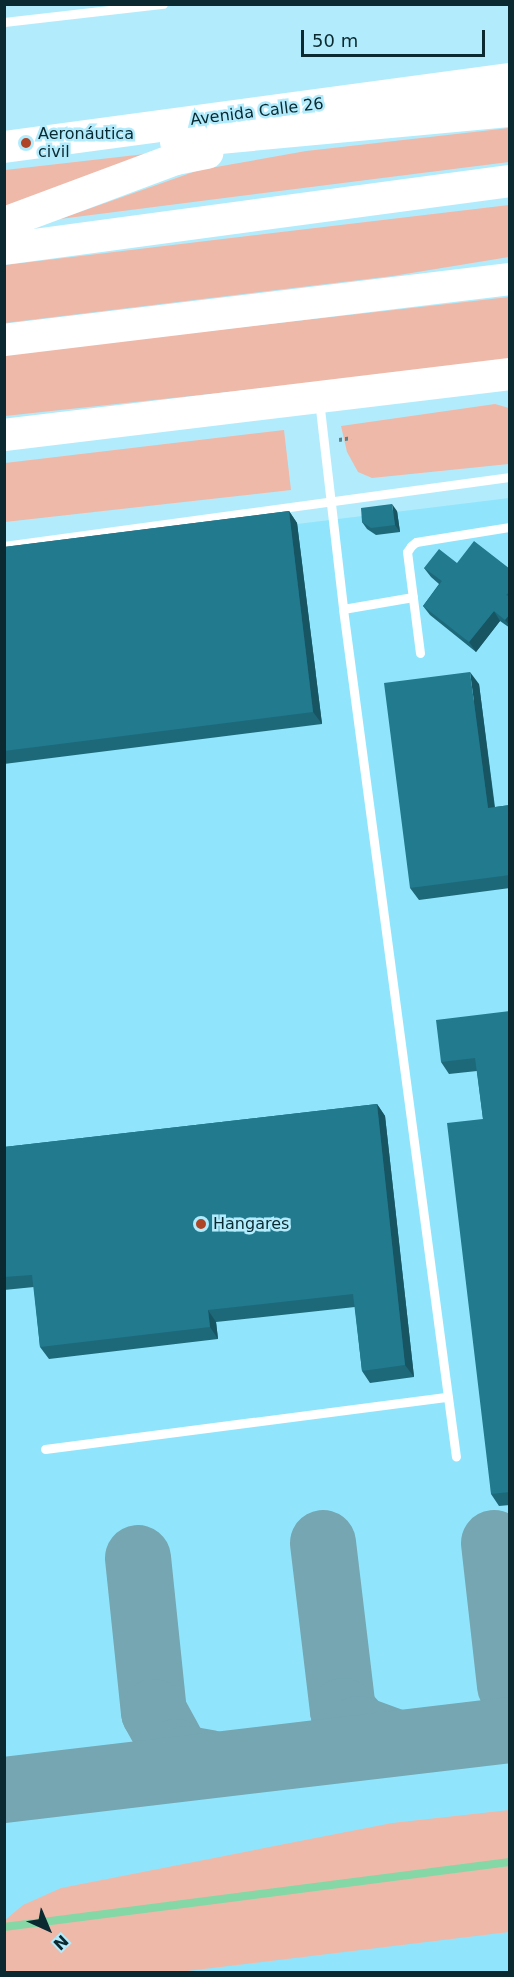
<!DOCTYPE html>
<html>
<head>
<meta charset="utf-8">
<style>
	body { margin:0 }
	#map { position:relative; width:514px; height:1977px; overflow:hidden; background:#b2ecfc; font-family:"DejaVu Sans",sans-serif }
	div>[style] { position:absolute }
	.built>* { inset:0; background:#90e5fc }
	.green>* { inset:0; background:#efb9a9 }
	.stream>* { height:8px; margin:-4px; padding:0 4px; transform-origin:4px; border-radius:4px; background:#85d7a6 }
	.taxiway>* { height:66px; margin:-33px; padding:0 33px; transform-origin:33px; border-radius:33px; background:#75a6b2 }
	.path>* { height:4px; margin-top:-2px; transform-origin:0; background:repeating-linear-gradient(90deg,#58838f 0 3px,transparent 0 6px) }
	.service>* { height:9px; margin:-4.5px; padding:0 4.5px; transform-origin:4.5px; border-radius:4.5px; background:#fff }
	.primary>* { height:32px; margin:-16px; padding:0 16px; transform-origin:16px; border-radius:16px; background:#fff }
	.wall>* { inset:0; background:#1d697a }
	.shaded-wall>* { inset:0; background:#185563 }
	.building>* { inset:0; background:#227a8e }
	.dots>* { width:16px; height:16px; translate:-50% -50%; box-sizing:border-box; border:3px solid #b2ecfc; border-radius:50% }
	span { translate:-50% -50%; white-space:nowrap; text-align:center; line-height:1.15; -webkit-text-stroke:5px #b2ecfc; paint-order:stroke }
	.street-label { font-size:16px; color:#0a2931 }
	.poi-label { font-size:16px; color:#0a2931 }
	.left { translate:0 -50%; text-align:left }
	.frame { position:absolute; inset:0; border:6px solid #0a2931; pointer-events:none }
	.north { position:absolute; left:18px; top:1899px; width:60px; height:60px; -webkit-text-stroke:4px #b2ecfc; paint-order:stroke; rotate:136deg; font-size:16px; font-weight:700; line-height:24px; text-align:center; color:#0a2931 }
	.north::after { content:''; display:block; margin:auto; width:21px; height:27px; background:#0a2931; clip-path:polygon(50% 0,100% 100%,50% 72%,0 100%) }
	.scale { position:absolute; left:301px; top:30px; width:184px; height:27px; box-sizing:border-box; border:3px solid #0a2931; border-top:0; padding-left:8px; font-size:18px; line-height:21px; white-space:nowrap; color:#0a2931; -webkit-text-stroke:4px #b2ecfc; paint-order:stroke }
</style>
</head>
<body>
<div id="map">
	<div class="built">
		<i style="clip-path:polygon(509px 498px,509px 1972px,5px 1972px,4px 560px)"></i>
	</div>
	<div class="green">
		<i style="clip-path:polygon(509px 128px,509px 162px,60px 219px,199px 170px,306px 151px)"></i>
		<i style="clip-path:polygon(145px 154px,5px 210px,5px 170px)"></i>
		<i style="clip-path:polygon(509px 205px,509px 257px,393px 276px,5px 323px,5px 265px)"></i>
		<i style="clip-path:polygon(509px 297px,509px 362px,5px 416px,4px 354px)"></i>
		<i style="clip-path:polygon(495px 404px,509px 408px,509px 464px,372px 478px,358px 472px,347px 452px,341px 426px)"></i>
		<i style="clip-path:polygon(284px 430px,291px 490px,5px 522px,5px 463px)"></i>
		<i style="clip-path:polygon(509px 1810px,509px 1932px,179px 1972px,5px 1972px,5px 1920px,23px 1905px,61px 1888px,392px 1823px)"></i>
	</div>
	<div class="stream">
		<i style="left:4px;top:1927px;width:510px;rotate:-7.32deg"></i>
	</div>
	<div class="taxiway">
		<i style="left:323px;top:1543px;width:169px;rotate:83.2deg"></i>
		<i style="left:343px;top:1711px;width:24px;rotate:48deg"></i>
		<i style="left:359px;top:1729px;width:37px;rotate:20deg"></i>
		<i style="left:494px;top:1543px;width:144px;rotate:83.6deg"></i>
		<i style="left:138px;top:1558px;width:155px;rotate:84.1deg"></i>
		<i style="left:154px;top:1712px;width:46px;rotate:61.2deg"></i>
		<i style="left:176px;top:1752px;width:13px;rotate:32deg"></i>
		<i style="left:187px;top:1759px;width:23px;rotate:10deg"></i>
		<i style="left:4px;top:1790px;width:510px;rotate:-6.76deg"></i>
	</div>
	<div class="path">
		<i style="left:339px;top:440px;width:12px;rotate:-9deg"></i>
	</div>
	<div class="service">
		<i style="left:4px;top:22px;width:160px;rotate:-6.5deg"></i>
		<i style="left:319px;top:400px;width:210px;rotate:83.4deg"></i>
		<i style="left:343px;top:609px;width:855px;rotate:82.41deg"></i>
		<i style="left:4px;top:546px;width:511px;rotate:-7.77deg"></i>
		<i style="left:343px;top:609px;width:71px;rotate:-9.7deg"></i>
		<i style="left:420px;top:653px;width:102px;rotate:-97.3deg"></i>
		<i style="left:407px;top:552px;width:7px;rotate:-56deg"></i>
		<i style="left:411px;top:546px;width:6px;rotate:-39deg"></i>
		<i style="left:416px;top:542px;width:95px;rotate:-9.1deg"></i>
		<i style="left:45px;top:1449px;width:406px;rotate:-7.4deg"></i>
	</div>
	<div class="primary">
		<i style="left:176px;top:142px;width:335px;rotate:-5.3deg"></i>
		<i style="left:4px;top:147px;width:511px;rotate:-7.65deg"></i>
		<i style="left:4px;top:223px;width:184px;rotate:-20.4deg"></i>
		<i style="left:176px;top:159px;width:32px;rotate:-11deg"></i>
		<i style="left:4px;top:249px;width:511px;rotate:-7.65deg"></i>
		<i style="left:4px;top:340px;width:510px;rotate:-6.87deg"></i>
		<i style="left:4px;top:435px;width:510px;rotate:-6.87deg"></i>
	</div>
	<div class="wall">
		<i style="clip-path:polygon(289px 511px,297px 523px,322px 724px,4px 764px,4px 547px)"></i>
		<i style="clip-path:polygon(397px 511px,400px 532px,376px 535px,367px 529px,362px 522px)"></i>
		<i style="clip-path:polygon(457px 563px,510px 569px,510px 628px,500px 621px,476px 652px,430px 615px,423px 606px,439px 584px,431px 577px,424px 568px)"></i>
		<i style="clip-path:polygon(479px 684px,495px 807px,510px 805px,510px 888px,419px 900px,410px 888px)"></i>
		<i style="clip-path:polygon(510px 1011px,510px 1505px,499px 1506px,491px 1494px,483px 1119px,477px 1071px,449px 1074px,441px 1062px)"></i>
		<i style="clip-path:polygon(377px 1104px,385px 1116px,414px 1377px,370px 1383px,362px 1371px,355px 1307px,216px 1322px,218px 1339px,49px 1359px,40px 1347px,34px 1287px,4px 1290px,4px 1147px)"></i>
	</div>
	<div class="shaded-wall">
		<i style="clip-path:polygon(392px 504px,397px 511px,400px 532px,395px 525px)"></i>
		<i style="clip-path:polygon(289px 511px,297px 523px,322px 724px,313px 712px)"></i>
		<i style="clip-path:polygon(494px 611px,500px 621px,476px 652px,469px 642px)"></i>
		<i style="clip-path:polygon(510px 614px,510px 626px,505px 620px)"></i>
		<i style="clip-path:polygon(470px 672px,479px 684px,496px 820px,488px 808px)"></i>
		<i style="clip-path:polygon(377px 1104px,385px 1116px,414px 1377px,405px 1365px)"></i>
		<i style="clip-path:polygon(208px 1310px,216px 1322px,218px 1339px,210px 1327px)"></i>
	</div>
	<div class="building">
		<i style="clip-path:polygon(392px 504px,395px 525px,371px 528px,362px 522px,361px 508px)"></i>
		<i style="clip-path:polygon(289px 511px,313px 712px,4px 751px,4px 547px)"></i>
		<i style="clip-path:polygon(474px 541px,510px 569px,510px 591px,506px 595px,510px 597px,510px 614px,505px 620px,494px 611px,469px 642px,423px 606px,442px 581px,424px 568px,439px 549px,457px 563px)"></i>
		<i style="clip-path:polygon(470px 672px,488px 808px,510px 805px,510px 875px,410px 888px,384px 683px)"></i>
		<i style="clip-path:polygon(510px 1011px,510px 1492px,491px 1494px,447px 1123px,483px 1119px,475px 1058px,441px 1062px,436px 1020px)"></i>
		<i style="clip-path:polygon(377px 1104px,405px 1365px,362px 1371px,353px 1294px,208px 1310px,210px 1327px,40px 1347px,32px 1275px,4px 1277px,4px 1147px)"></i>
	</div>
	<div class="dots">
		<i style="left:26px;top:143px;background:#ae4527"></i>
		<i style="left:201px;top:1224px;background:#ae4527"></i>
	</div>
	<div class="street-label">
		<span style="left:257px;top:112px;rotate:-7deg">Avenida Calle 26</span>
	</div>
	<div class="poi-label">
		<span class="left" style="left:38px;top:143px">Aeronáutica<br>civil</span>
		<span class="left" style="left:213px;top:1224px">Hangares</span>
	</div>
	<div class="frame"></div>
	<div class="north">N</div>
	<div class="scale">50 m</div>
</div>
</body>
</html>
